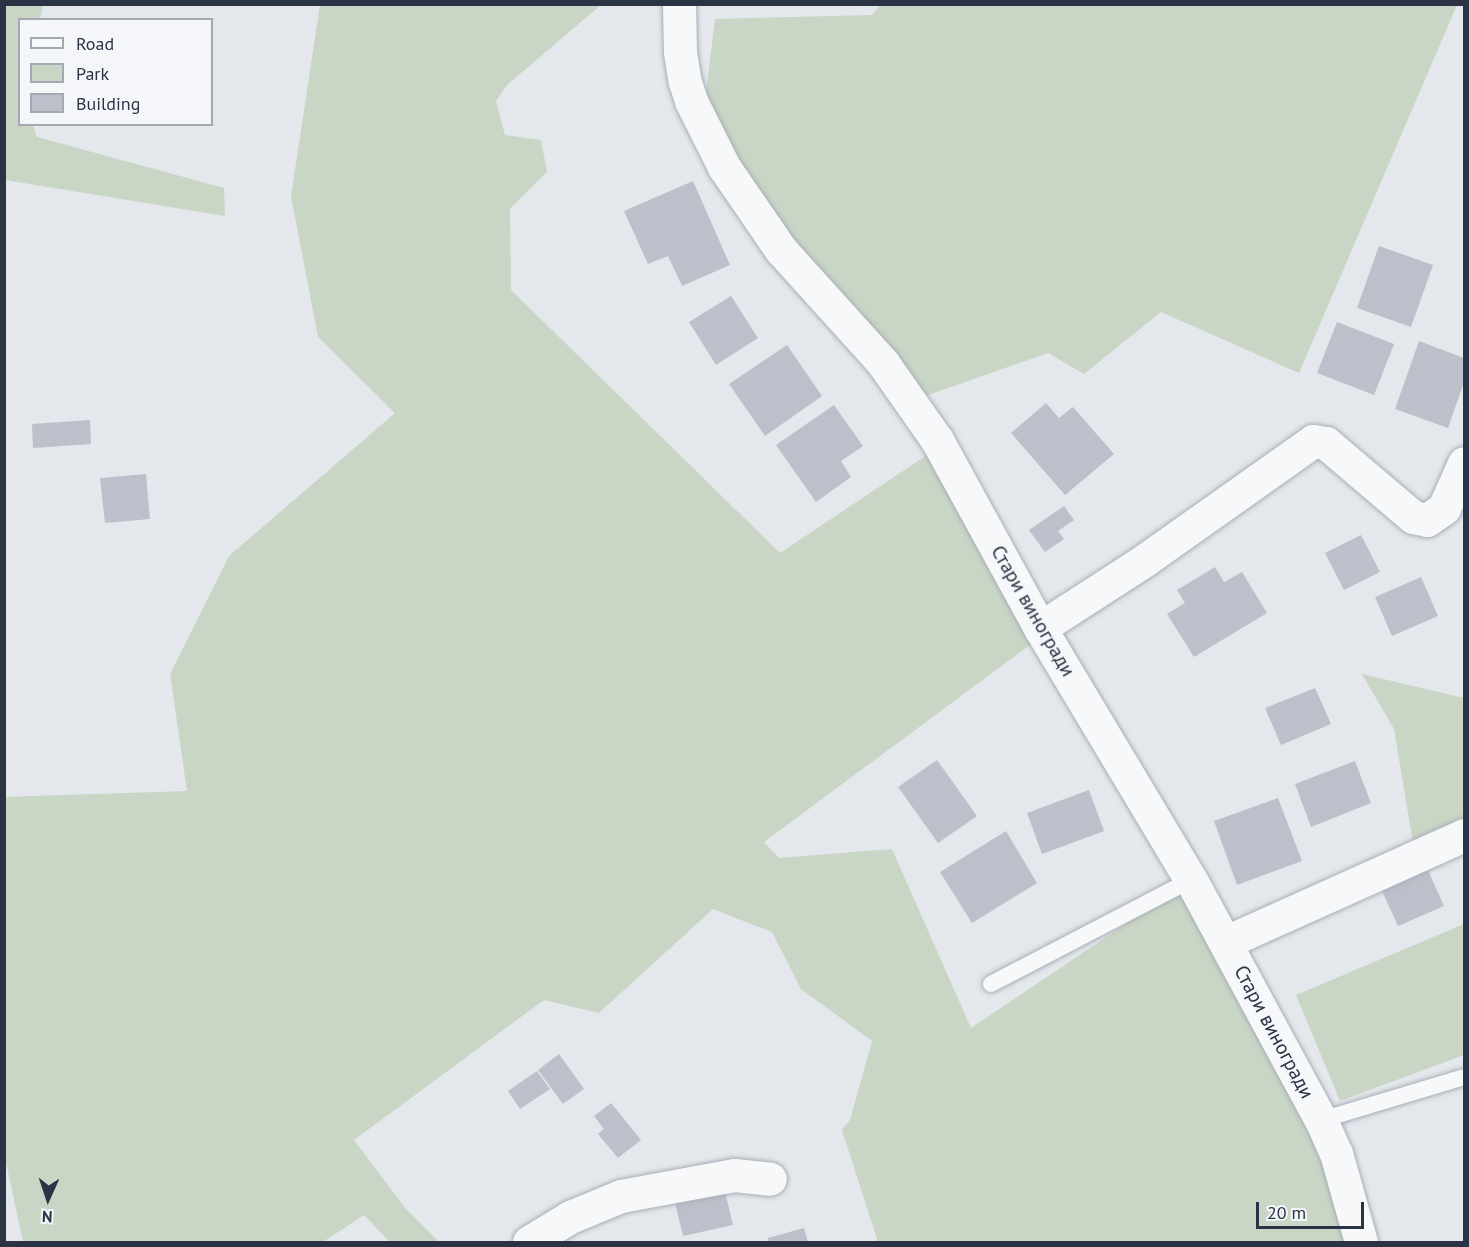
<!DOCTYPE html>
<html>
<head>
<meta charset="utf-8">
<style>
	body { margin:0 }
	#map { position:relative; width:1469px; height:1247px; overflow:hidden; background:#e4e7ec; font-family:"PT Sans",sans-serif }
	div>[style] { position:absolute }
	.green>* { inset:0; background:#c9d6c5 }
	.building>* { inset:0; background:#bbc0ca }
	.roads { filter:drop-shadow(0 0 2px #a9aeb7) drop-shadow(0 0 2px #a9aeb7) }
	.lane>* { height:16px; margin:-8px; padding:0 8px; transform-origin:8px; border-radius:8px; background:#f7f8fa }
	.street>* { height:33px; margin:-16.5px; padding:0 16.5px; transform-origin:16.5px; border-radius:16.5px; background:#f7f8fa }
	span { translate:-50% -50%; white-space:nowrap; text-align:center; line-height:1.15; -webkit-text-stroke:4.5px #f4f6f9; paint-order:stroke }
	.street-label { font-size:20px; color:#2b3445 }
	.frame { position:absolute; inset:0; border:6px solid #2b3445; pointer-events:none }
	.legend { position:absolute; left:18px; top:18px; width:195px; height:108px; box-sizing:border-box; background:#f4f6f9; border:2px solid #a4a8b1; margin:0; padding:8px 10px; list-style:none; font-size:18px; color:#2b3445 }
	.legend li { display:flex; align-items:center; gap:12px; height:30px }
	.legend b { width:30px; border:2px solid #a4a8b1 }
	.north { position:absolute; left:18px; top:1169px; width:60px; height:60px; -webkit-text-stroke:4px #f4f6f9; paint-order:stroke; rotate:183deg; font-size:16px; font-weight:700; line-height:24px; text-align:center; color:#2b3445 }
	.north::after { content:''; display:block; margin:auto; width:21px; height:27px; background:#2b3445; clip-path:polygon(50% 0,100% 100%,50% 72%,0 100%) }
	.scale { position:absolute; left:1256px; top:1202px; width:108px; height:27px; box-sizing:border-box; border:3px solid #2b3445; border-top:0; padding-left:8px; font-size:18px; line-height:21px; white-space:nowrap; color:#2b3445; -webkit-text-stroke:4px #f4f6f9; paint-order:stroke }
</style>
</head>
<body>
<div id="map">
	<div class="green">
		<i style="clip-path:polygon(881px 4px,1457px 5px,1299px 373px,1161px 312px,1084px 374px,1048px 353px,911px 401px,754px 187px,705px 101px,715px 19px,872px 15px)"></i>
		<i style="clip-path:polygon(4px 5px,43px 5px,40px 19px,20px 20px,20px 124px,33px 125px,37px 137px,224px 188px,225px 216px,5px 180px)"></i>
		<i style="clip-path:polygon(320px 5px,601px 5px,508px 84px,496px 101px,505px 135px,541px 140px,547px 172px,510px 209px,511px 290px,780px 553px,927px 455px,1038px 639px,764px 842px,779px 858px,892px 849px,971px 1028px,1191px 880px,1361px 1242px,878px 1242px,842px 1130px,850px 1120px,872px 1041px,801px 989px,772px 932px,713px 909px,599px 1013px,544px 1000px,354px 1140px,406px 1209px,439px 1242px,390px 1242px,364px 1215px,323px 1242px,23px 1242px,4px 1153px,4px 797px,187px 791px,170px 674px,229px 556px,395px 413px,318px 337px,291px 196px)"></i>
		<i style="clip-path:polygon(1362px 674px,1464px 698px,1464px 823px,1413px 843px,1394px 729px)"></i>
		<i style="clip-path:polygon(1464px 924px,1464px 1055px,1340px 1101px,1296px 995px)"></i>
	</div>
	<div class="building">
		<i style="clip-path:polygon(693px 181px,730px 265px,682px 286px,668px 256px,648px 264px,624px 211px)"></i>
		<i style="clip-path:polygon(1379px 246px,1433px 265px,1411px 327px,1357px 308px)"></i>
		<i style="clip-path:polygon(731px 296px,758px 338px,716px 365px,689px 322px)"></i>
		<i style="clip-path:polygon(1337px 322px,1394px 344px,1374px 395px,1317px 373px)"></i>
		<i style="clip-path:polygon(1419px 341px,1464px 358px,1464px 382px,1448px 428px,1395px 409px)"></i>
		<i style="clip-path:polygon(787px 345px,822px 396px,765px 436px,729px 384px)"></i>
		<i style="clip-path:polygon(1046px 403px,1059px 418px,1073px 407px,1114px 454px,1065px 495px,1011px 433px)"></i>
		<i style="clip-path:polygon(834px 405px,863px 446px,841px 461px,851px 477px,816px 502px,776px 445px)"></i>
		<i style="clip-path:polygon(90px 420px,91px 444px,33px 448px,32px 424px)"></i>
		<i style="clip-path:polygon(146px 474px,150px 519px,105px 523px,100px 478px)"></i>
		<i style="clip-path:polygon(1064px 506px,1074px 520px,1058px 531px,1064px 539px,1045px 552px,1029px 530px)"></i>
		<i style="clip-path:polygon(1361px 535px,1380px 572px,1344px 590px,1325px 553px)"></i>
		<i style="clip-path:polygon(1215px 567px,1224px 582px,1242px 572px,1267px 613px,1194px 657px,1167px 614px,1185px 603px,1177px 590px)"></i>
		<i style="clip-path:polygon(1421px 577px,1438px 616px,1392px 636px,1375px 597px)"></i>
		<i style="clip-path:polygon(1315px 688px,1331px 724px,1281px 745px,1265px 708px)"></i>
		<i style="clip-path:polygon(937px 760px,977px 816px,938px 843px,898px 787px)"></i>
		<i style="clip-path:polygon(1355px 761px,1371px 803px,1311px 827px,1295px 784px)"></i>
		<i style="clip-path:polygon(1089px 790px,1104px 831px,1042px 854px,1027px 813px)"></i>
		<i style="clip-path:polygon(1278px 798px,1302px 861px,1237px 885px,1214px 821px)"></i>
		<i style="clip-path:polygon(1006px 831px,1037px 883px,972px 923px,940px 872px)"></i>
		<i style="clip-path:polygon(1423px 859px,1444px 906px,1398px 926px,1377px 880px)"></i>
		<i style="clip-path:polygon(559px 1054px,584px 1089px,563px 1104px,538px 1070px)"></i>
		<i style="clip-path:polygon(537px 1071px,550px 1089px,520px 1109px,508px 1091px)"></i>
		<i style="clip-path:polygon(611px 1103px,641px 1140px,618px 1158px,598px 1134px,604px 1129px,594px 1116px)"></i>
		<i style="clip-path:polygon(725px 1192px,733px 1225px,683px 1236px,675px 1203px)"></i>
		<i style="clip-path:polygon(804px 1228px,808px 1242px,769px 1242px,768px 1238px)"></i>
	</div>
	<div class="roads">
		<div class="lane">
			<i style="left:991px;top:984px;width:225px;rotate:-27.5deg"></i>
			<i style="left:1321px;top:1120px;width:149px;rotate:-16.7deg"></i>
		</div>
		<div class="street">
			<i style="left:679px;top:4px;width:48px;rotate:88.8deg"></i>
			<i style="left:680px;top:52px;width:30px;rotate:81deg"></i>
			<i style="left:685px;top:82px;width:20px;rotate:72deg"></i>
			<i style="left:691px;top:101px;width:74px;rotate:63.4deg"></i>
			<i style="left:724px;top:167px;width:101px;rotate:55.5deg"></i>
			<i style="left:781px;top:250px;width:152px;rotate:47.9deg"></i>
			<i style="left:883px;top:363px;width:94px;rotate:55deg"></i>
			<i style="left:937px;top:440px;width:214px;rotate:61.3deg"></i>
			<i style="left:1040px;top:628px;width:294px;rotate:59.1deg"></i>
			<i style="left:1191px;top:880px;width:273px;rotate:61.6deg"></i>
			<i style="left:1321px;top:1120px;width:36px;rotate:66deg"></i>
			<i style="left:1336px;top:1153px;width:92px;rotate:74.3deg"></i>
			<i style="left:1040px;top:628px;width:125px;rotate:-32.9deg"></i>
			<i style="left:1145px;top:560px;width:206px;rotate:-35.3deg"></i>
			<i style="left:1313px;top:441px;width:13px;rotate:9deg"></i>
			<i style="left:1326px;top:443px;width:114px;rotate:40.4deg"></i>
			<i style="left:1413px;top:517px;width:14px;rotate:12deg"></i>
			<i style="left:1427px;top:520px;width:21px;rotate:-35deg"></i>
			<i style="left:1444px;top:508px;width:49px;rotate:-66deg"></i>
			<i style="left:1226px;top:942px;width:261px;rotate:-24.2deg"></i>
			<i style="left:529px;top:1242px;width:48px;rotate:-31.4deg"></i>
			<i style="left:570px;top:1217px;width:55px;rotate:-22.4deg"></i>
			<i style="left:621px;top:1196px;width:115px;rotate:-10.5deg"></i>
			<i style="left:734px;top:1175px;width:36px;rotate:6deg"></i>
		</div>
	</div>
	<div class="street-label">
		<span style="left:1033px;top:611px;rotate:60deg">Стари виногради</span>
		<span style="left:1274px;top:1032px;rotate:62deg">Стари виногради</span>
	</div>
	<div class="frame"></div>
	<ul class="legend">
	<li><b style="height:8px;background:#f7f8fa"></b>Road</li>
	<li><b style="height:16px;background:#c9d6c5"></b>Park</li>
	<li><b style="height:16px;background:#bbc0ca"></b>Building</li>
	</ul>
	<div class="north">N</div>
	<div class="scale">20 m</div>
</div>
</body>
</html>
